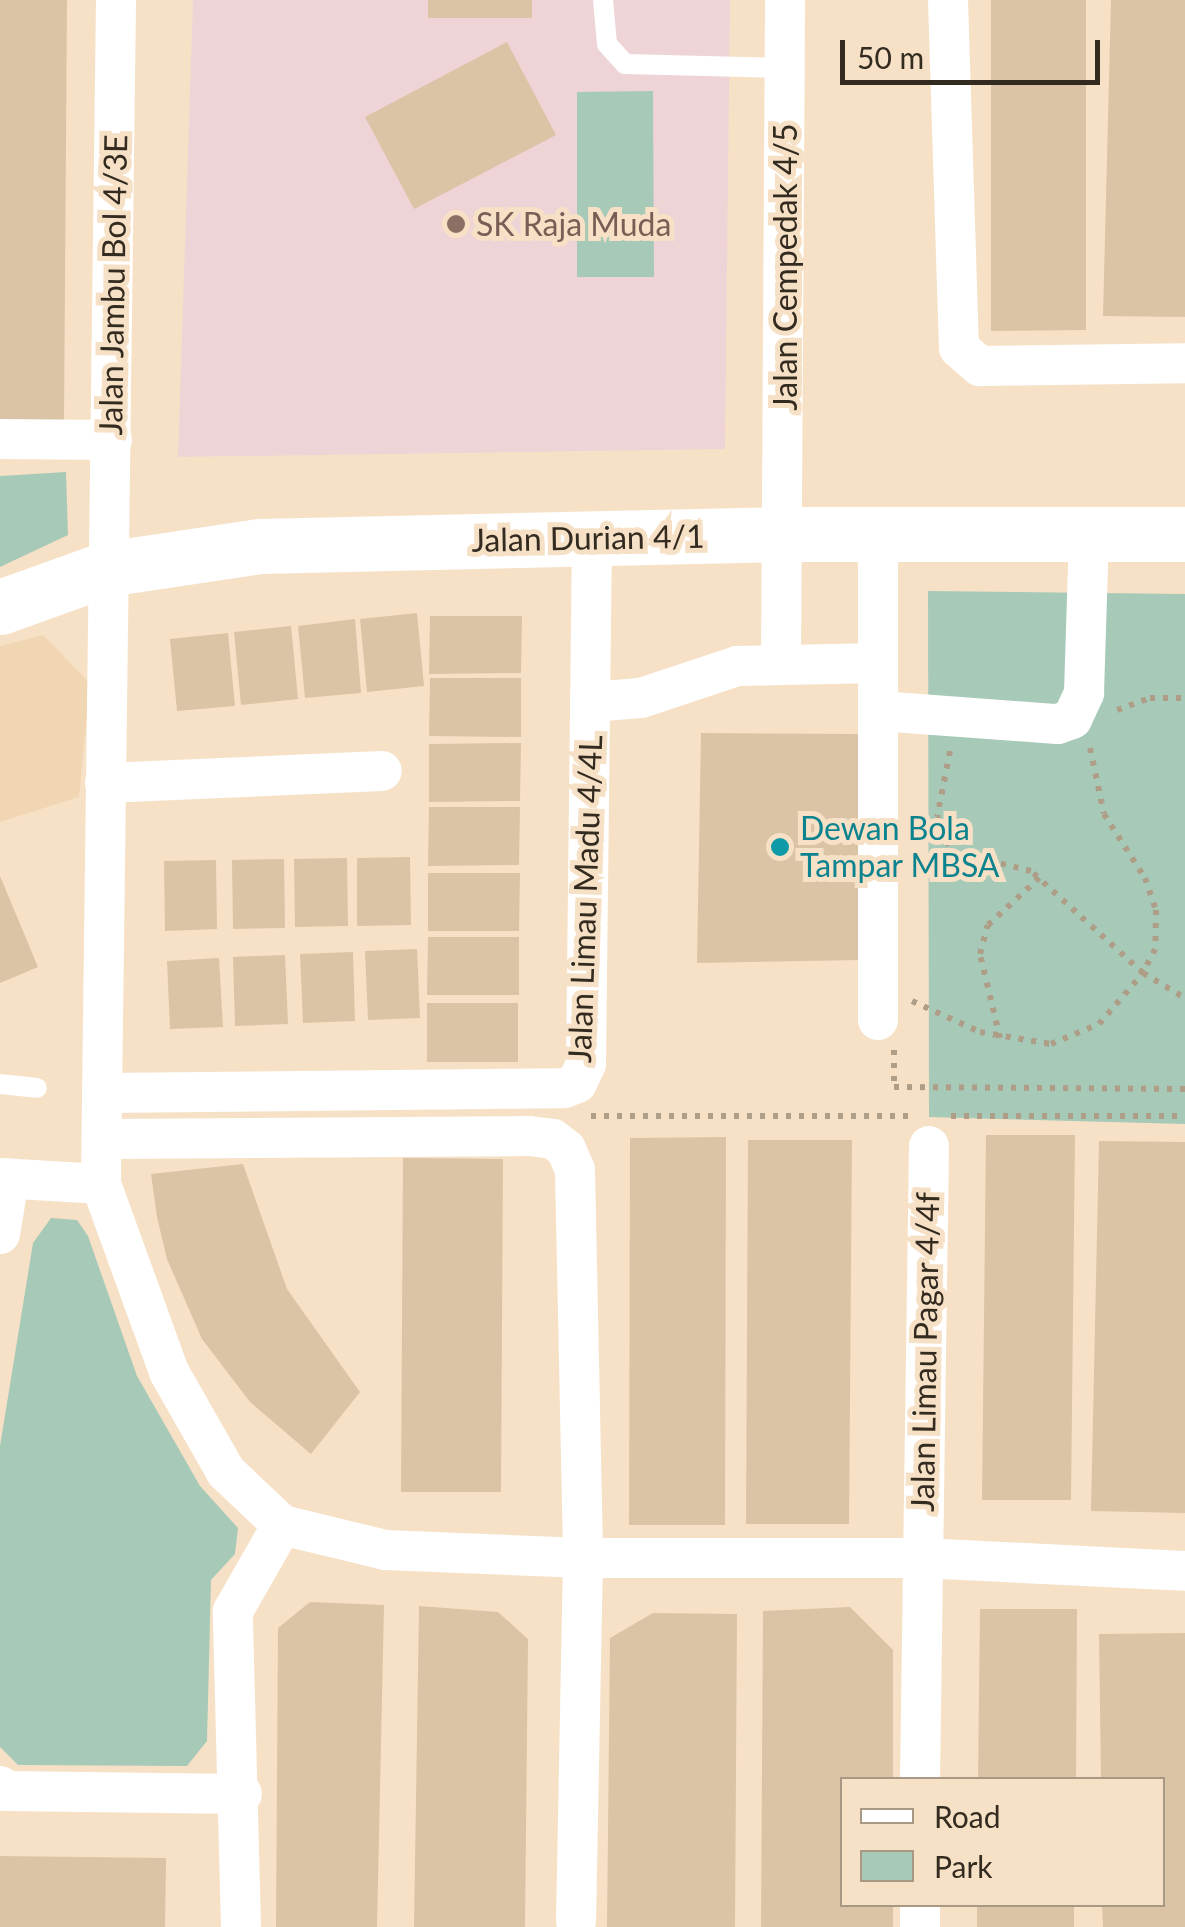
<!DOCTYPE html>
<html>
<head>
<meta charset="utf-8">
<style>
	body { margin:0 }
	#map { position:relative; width:1185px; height:1927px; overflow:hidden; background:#f7e1c6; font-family:Lato,sans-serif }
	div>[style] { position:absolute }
	.built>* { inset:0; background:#f1d6b4 }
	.education>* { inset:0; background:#eed4d6 }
	.green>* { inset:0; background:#a7c9b8 }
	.building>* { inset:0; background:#dbc3a5 }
	.path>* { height:6px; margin-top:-3px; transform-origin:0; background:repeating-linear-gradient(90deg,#ae9e88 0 5px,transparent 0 13px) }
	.lane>* { height:20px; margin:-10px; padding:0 10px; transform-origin:10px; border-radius:10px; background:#fff }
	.street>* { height:40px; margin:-20px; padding:0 20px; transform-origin:20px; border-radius:20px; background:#fff }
	.secondary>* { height:55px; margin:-27.5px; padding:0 27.5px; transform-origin:27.5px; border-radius:27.5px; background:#fff }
	.dots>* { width:28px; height:28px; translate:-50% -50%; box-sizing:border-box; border:5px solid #f7e1c6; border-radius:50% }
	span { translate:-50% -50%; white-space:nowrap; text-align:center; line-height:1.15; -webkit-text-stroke:10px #f7e1c6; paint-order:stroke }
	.education-label { font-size:32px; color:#785e54 }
	.left { translate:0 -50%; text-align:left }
	.street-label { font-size:32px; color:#332b20 }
	.culture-label { font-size:32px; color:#0d838f }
	.legend { position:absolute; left:840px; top:1777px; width:325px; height:130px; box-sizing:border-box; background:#f7e1c6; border:2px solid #a99884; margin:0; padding:12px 18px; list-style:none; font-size:30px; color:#332b20 }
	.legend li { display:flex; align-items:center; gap:20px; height:50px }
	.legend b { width:50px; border:2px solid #a99884 }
	.scale { position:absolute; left:840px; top:40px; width:260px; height:45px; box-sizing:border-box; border:5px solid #332b20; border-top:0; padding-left:12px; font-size:30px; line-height:35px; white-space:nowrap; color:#332b20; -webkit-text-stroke:8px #f7e1c6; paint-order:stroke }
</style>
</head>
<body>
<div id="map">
	<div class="built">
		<i style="clip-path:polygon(43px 635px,90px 683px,79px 797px,0 822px,0 646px)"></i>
	</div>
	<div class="education">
		<i style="clip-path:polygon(193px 0,730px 0,725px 449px,178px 457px)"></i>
	</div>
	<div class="green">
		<i style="clip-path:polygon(653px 91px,654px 277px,577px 277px,577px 92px)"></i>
		<i style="clip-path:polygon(66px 472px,68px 535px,0 567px,0 476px)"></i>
		<i style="clip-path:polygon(928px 591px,1185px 594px,1185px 1124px,929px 1117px)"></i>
		<i style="clip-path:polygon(51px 1218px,77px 1220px,88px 1236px,137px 1376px,200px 1486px,238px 1528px,235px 1554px,211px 1580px,207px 1741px,187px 1766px,18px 1765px,0 1747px,0 1446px,33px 1243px)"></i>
	</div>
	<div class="building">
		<i style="clip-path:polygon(0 0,67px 0,64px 423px,0 423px)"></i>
		<i style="clip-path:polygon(428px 0,532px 0,532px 18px,428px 18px)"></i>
		<i style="clip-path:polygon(991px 0,1086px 0,1086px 330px,991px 331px)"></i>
		<i style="clip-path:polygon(1111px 0,1185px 0,1185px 317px,1103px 316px)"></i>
		<i style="clip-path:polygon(507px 42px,556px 135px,414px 209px,365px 117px)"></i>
		<i style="clip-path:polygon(417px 613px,424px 686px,367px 692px,360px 619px)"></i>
		<i style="clip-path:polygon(430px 616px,522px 616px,521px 673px,429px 674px)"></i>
		<i style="clip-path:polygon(355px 619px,361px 693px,305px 698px,298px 626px)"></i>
		<i style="clip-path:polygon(291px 626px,298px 699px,241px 705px,234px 632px)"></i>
		<i style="clip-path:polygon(228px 633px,235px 706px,177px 711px,170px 639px)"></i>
		<i style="clip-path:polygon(430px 678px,521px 678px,521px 737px,429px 736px)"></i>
		<i style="clip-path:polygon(701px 733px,859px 734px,863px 960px,697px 963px)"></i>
		<i style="clip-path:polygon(521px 743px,520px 801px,429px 802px,429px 744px)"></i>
		<i style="clip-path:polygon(429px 807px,520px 807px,519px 865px,428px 866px)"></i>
		<i style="clip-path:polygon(410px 857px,411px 925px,357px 926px,357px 858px)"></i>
		<i style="clip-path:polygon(347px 858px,348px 926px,295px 927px,294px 859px)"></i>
		<i style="clip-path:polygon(284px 859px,285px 928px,233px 929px,232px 860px)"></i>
		<i style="clip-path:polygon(216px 860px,217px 929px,165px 931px,164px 861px)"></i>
		<i style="clip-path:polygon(428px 873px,520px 873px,519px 931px,428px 931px)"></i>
		<i style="clip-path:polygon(0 876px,38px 967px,0 983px)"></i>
		<i style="clip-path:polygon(428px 937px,519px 937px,519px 995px,427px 995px)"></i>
		<i style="clip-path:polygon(417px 949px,420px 1018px,368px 1020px,365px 951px)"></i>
		<i style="clip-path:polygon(353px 952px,355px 1021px,303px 1023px,300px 954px)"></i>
		<i style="clip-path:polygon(285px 955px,288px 1024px,235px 1026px,233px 957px)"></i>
		<i style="clip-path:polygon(219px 958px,223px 1027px,170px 1029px,167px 961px)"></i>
		<i style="clip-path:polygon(427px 1003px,518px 1003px,518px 1062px,427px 1062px)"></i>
		<i style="clip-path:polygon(986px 1135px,1075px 1135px,1071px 1500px,982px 1500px)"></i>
		<i style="clip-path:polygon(726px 1137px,725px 1525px,629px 1525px,630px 1138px)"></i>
		<i style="clip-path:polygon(748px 1140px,852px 1140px,849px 1524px,746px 1524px)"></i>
		<i style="clip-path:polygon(1099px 1141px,1185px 1142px,1185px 1513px,1091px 1511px)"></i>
		<i style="clip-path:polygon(403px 1158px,503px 1159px,501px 1492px,401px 1492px)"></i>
		<i style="clip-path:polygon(243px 1164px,287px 1289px,360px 1392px,311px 1454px,250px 1402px,202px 1339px,167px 1259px,157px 1217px,151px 1174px)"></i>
		<i style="clip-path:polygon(310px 1602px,384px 1605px,377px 1927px,276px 1927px,278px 1628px)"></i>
		<i style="clip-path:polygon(419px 1606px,498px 1612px,528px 1639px,525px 1927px,414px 1927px)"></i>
		<i style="clip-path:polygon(850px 1607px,893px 1650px,893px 1780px,842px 1780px,842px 1904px,893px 1904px,893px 1927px,761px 1927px,763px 1611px)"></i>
		<i style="clip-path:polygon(980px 1609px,1077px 1609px,1076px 1780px,978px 1780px)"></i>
		<i style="clip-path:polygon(653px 1613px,737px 1614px,735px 1927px,607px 1927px,610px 1638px)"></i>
		<i style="clip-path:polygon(1185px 1633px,1185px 1927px,1103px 1927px,1102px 1904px,1162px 1904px,1162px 1780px,1101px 1780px,1099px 1634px)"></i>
		<i style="clip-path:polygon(0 1856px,166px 1858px,165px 1927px,0 1927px)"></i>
		<i style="clip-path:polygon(977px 1904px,1074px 1904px,1074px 1927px,977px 1927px)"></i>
	</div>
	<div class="path">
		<i style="left:1117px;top:710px;width:35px;rotate:-20deg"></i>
		<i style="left:1150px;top:698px;width:35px"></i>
		<i style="left:1090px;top:748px;width:67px;rotate:78deg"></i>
		<i style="left:1104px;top:814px;width:76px;rotate:57.4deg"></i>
		<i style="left:1145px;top:878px;width:34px;rotate:71deg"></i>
		<i style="left:1156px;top:910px;width:39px;rotate:91deg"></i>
		<i style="left:1155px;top:949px;width:27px;rotate:117deg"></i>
		<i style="left:1143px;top:973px;width:49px;rotate:30.8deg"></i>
		<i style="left:950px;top:751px;width:67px;rotate:101.1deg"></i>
		<i style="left:937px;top:817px;width:41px;rotate:67.2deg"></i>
		<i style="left:912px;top:1001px;width:75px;rotate:24.5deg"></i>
		<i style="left:980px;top:1032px;width:72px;rotate:9.6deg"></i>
		<i style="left:1051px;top:1044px;width:52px;rotate:-22.6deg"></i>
		<i style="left:1099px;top:1024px;width:67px;rotate:-49.2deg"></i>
		<i style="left:1143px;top:973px;width:151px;rotate:-137.7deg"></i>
		<i style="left:1031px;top:871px;width:74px;rotate:-166deg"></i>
		<i style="left:959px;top:853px;width:47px;rotate:162.7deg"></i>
		<i style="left:1000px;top:1038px;width:86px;rotate:-103.4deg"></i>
		<i style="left:980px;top:954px;width:30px;rotate:-75deg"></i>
		<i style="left:988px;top:925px;width:71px;rotate:-42.7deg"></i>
		<i style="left:894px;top:1050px;width:37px;rotate:90deg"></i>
		<i style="left:894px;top:1087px;width:291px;rotate:0.4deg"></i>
		<i style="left:591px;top:1116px;width:318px"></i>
		<i style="left:951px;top:1116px;width:234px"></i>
	</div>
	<div class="lane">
		<i style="left:603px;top:0;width:44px;rotate:84.8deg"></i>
		<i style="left:607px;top:44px;width:27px;rotate:48deg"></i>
		<i style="left:625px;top:64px;width:160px;rotate:1.4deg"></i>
		<i style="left:0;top:1084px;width:37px;rotate:6deg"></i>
	</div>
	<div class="street">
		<i style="left:116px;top:0;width:1184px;rotate:90.73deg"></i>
		<i style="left:101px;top:1184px;width:200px;rotate:70.1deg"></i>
		<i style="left:169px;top:1372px;width:115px;rotate:60.3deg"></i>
		<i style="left:226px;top:1472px;width:77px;rotate:43.4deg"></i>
		<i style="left:282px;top:1525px;width:106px;rotate:13.6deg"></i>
		<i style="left:385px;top:1550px;width:198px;rotate:2.3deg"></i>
		<i style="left:583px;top:1558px;width:338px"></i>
		<i style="left:921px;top:1558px;width:264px;rotate:2.8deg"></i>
		<i style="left:948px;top:0;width:348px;rotate:88.2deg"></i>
		<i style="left:959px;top:348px;width:28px;rotate:41deg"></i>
		<i style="left:980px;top:366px;width:205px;rotate:-0.8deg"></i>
		<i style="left:0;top:439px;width:112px;rotate:0.5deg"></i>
		<i style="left:878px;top:534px;width:486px;rotate:90deg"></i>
		<i style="left:781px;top:663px;width:663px;rotate:-89.65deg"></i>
		<i style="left:590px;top:702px;width:51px;rotate:-4.5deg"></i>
		<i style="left:641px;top:698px;width:101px;rotate:-18.4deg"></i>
		<i style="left:737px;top:666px;width:140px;rotate:-1.2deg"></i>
		<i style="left:879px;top:711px;width:179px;rotate:4.2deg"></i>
		<i style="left:1058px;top:724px;width:15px;rotate:-20deg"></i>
		<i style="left:1072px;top:719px;width:29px;rotate:-65deg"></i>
		<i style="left:1084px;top:693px;width:159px;rotate:-88.2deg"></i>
		<i style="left:105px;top:783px;width:277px;rotate:-2.5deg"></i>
		<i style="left:103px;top:1093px;width:461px;rotate:-0.6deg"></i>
		<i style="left:564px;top:1088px;width:14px;rotate:-21deg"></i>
		<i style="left:577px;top:1083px;width:21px;rotate:-65deg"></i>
		<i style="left:586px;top:1064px;width:526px;rotate:-89.35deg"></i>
		<i style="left:102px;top:1139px;width:427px;rotate:-0.4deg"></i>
		<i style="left:529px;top:1136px;width:24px;rotate:7deg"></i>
		<i style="left:553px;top:1139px;width:16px;rotate:38deg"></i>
		<i style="left:566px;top:1149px;width:23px;rotate:67deg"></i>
		<i style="left:575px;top:1170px;width:388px;rotate:88.8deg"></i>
		<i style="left:583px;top:1558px;width:363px;rotate:91.1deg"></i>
		<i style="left:0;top:1178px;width:101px;rotate:3.4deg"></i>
		<i style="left:0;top:1234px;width:56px;rotate:-80.7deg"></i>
		<i style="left:920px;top:1780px;width:634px;rotate:-89.19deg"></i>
		<i style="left:0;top:1786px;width:7px;rotate:45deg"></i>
		<i style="left:5px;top:1791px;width:237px;rotate:0.7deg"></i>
		<i style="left:241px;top:1927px;width:316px;rotate:-91.5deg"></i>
		<i style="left:233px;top:1611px;width:99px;rotate:-60.3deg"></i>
		<i style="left:920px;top:1927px;width:23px;rotate:-90deg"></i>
	</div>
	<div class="secondary">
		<i style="left:0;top:607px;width:113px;rotate:-19.7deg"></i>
		<i style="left:106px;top:569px;width:156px;rotate:-8.5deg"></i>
		<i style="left:260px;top:546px;width:524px;rotate:-1.31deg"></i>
		<i style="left:784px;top:534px;width:401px"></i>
	</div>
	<div class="dots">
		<i style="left:456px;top:224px;background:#8d6e63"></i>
		<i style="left:780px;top:847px;background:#0f9aa8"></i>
	</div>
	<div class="education-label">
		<span class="left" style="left:476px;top:224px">SK Raja Muda</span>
	</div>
	<div class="street-label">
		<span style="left:785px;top:267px;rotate:-90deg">Jalan Cempedak 4/5</span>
		<span style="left:113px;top:285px;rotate:-89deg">Jalan Jambu Bol 4/3E</span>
		<span style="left:588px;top:538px;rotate:-1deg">Jalan Durian 4/1</span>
		<span style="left:585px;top:899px;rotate:-88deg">Jalan Limau Madu 4/4L</span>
		<span style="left:925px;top:1352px;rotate:-89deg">Jalan Limau Pagar 4/4f</span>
	</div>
	<div class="culture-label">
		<span class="left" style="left:800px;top:847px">Dewan Bola<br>Tampar MBSA</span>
	</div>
	<ul class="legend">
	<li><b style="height:12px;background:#fff"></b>Road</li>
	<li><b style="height:28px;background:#a7c9b8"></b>Park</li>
	</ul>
	<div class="scale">50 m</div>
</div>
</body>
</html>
